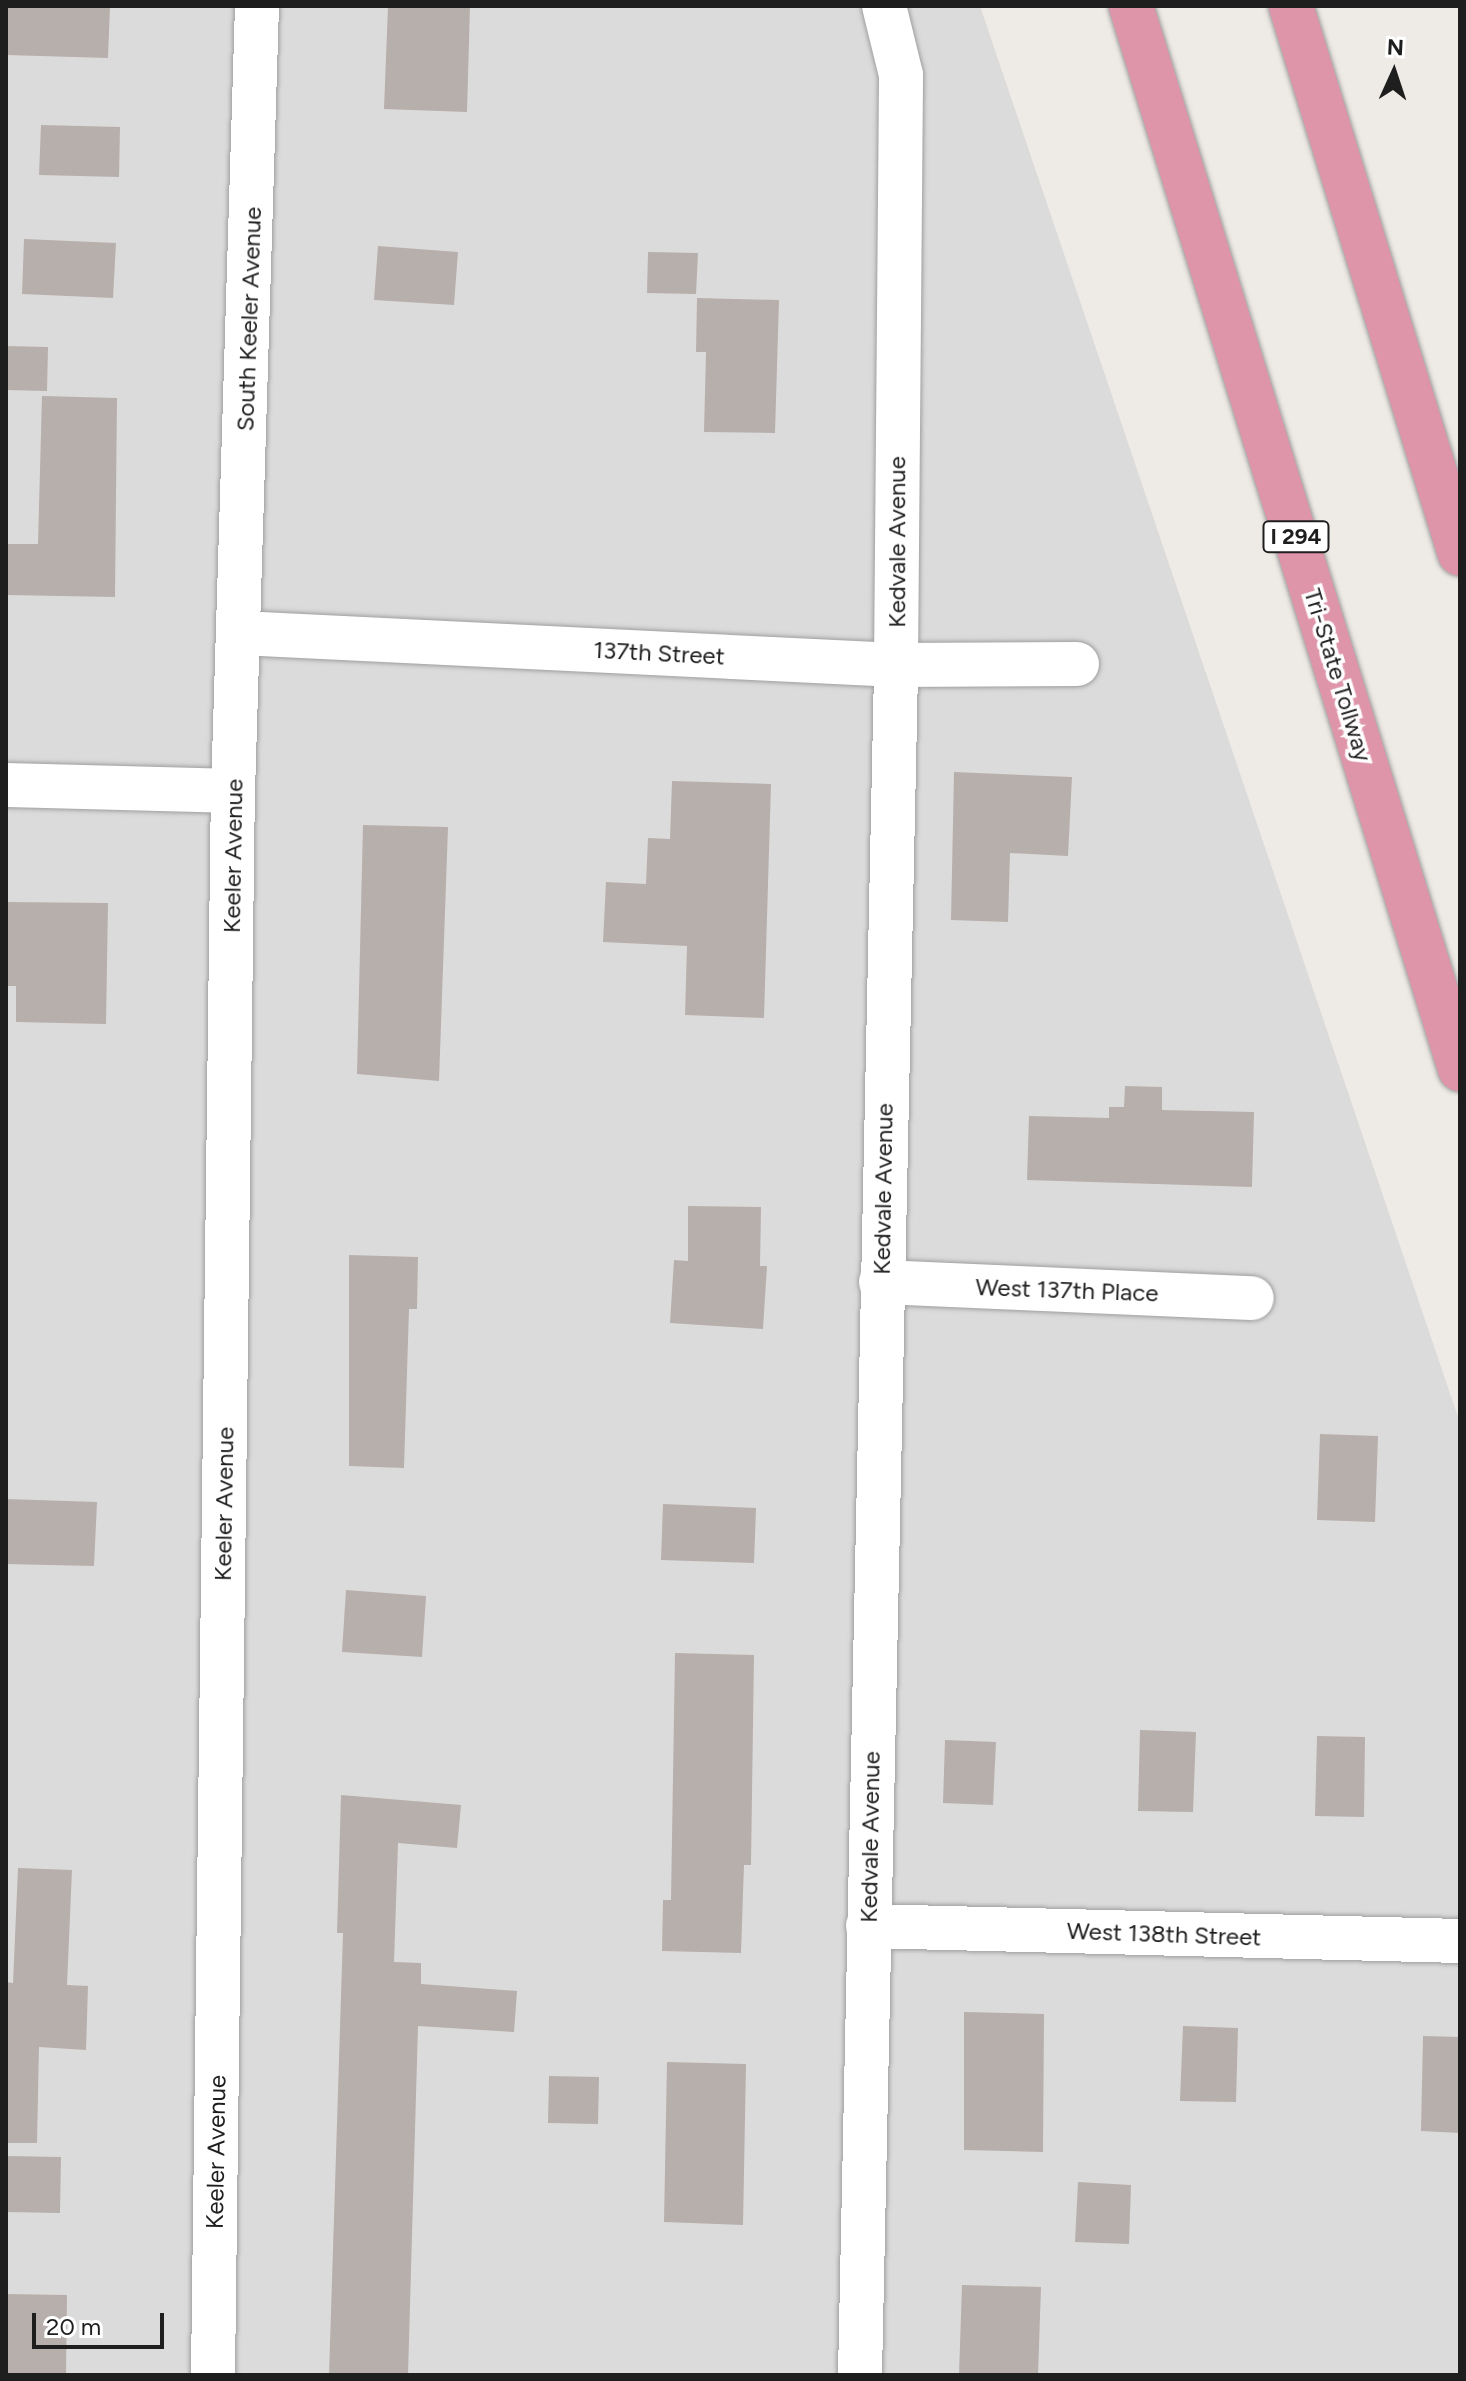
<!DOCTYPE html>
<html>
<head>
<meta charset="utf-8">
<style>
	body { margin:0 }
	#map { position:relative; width:1466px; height:2381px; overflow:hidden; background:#eeeae5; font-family:Figtree,sans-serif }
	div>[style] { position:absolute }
	.residential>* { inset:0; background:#dcdbdb }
	.building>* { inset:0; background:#b7afab }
	.roads { filter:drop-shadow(0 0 2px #9f9f9f) drop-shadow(0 0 2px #9f9f9f) }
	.minor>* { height:44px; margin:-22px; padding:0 22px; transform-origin:22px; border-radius:22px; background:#fff }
	.highway>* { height:44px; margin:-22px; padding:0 22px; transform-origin:22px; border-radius:22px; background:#de95aa }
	span { translate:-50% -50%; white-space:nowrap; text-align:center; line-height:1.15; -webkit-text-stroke:7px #fff; paint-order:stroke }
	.shield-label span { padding:2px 6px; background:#fff; border:2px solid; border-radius:6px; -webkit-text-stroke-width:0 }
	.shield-label { font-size:22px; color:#1e1e1e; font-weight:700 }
	.street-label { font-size:24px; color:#1e1e1e }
	.frame { position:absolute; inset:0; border:8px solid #1e1e1e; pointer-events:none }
	.north { position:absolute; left:1354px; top:32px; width:80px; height:80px; -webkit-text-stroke:6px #fff; paint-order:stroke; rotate:3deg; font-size:22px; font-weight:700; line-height:32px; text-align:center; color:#1e1e1e }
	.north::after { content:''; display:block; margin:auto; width:28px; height:36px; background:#1e1e1e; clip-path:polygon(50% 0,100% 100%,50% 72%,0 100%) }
	.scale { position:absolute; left:32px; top:2313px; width:132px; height:36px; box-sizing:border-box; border:4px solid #1e1e1e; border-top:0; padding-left:10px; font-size:24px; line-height:28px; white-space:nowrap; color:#1e1e1e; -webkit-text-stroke:6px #fff; paint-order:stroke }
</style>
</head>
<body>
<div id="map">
	<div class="residential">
		<i style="clip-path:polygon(6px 6px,980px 6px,1460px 1423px,1460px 2375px,6px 2375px)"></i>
	</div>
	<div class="building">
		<i style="clip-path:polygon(7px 6px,110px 6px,108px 58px,6px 55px)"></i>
		<i style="clip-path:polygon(388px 6px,470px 6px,467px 112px,384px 109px)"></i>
		<i style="clip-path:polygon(41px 125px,120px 127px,119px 177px,39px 175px)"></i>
		<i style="clip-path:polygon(24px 239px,116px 243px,113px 298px,22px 294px)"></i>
		<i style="clip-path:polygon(378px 246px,458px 252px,454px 305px,374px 300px)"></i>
		<i style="clip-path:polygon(648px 252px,698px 253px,696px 294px,647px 293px)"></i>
		<i style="clip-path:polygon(697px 298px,779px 300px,775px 433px,704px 432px,706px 352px,696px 352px)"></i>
		<i style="clip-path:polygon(6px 346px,48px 347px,47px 391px,6px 390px)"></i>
		<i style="clip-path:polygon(42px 396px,117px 398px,115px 597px,7px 595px,8px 544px,38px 544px)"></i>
		<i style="clip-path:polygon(954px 772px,1072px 777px,1068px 856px,1010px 853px,1008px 922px,951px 920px)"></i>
		<i style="clip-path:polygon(672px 781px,771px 784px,764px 1018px,685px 1015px,687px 946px,603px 942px,606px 882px,646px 884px,648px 838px,670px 839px)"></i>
		<i style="clip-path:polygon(363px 825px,448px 827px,439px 1081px,357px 1074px)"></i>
		<i style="clip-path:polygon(6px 902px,108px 903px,106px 1024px,16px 1022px,16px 986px,6px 986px)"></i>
		<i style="clip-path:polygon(1125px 1086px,1162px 1087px,1162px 1110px,1254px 1112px,1252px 1187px,1027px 1180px,1029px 1116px,1109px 1118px,1109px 1107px,1124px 1107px)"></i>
		<i style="clip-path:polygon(688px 1206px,761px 1207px,760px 1266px,767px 1266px,763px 1329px,670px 1323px,674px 1260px,688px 1261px)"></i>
		<i style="clip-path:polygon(349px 1255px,418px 1257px,417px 1309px,409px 1309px,404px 1468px,349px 1466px)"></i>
		<i style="clip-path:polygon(1320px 1434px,1378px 1436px,1375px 1522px,1317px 1520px)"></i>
		<i style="clip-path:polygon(6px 1499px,97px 1502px,94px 1566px,6px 1564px)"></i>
		<i style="clip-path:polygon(663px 1504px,756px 1508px,754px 1563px,661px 1560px)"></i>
		<i style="clip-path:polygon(346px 1590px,426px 1596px,422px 1657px,342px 1652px)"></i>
		<i style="clip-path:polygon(675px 1653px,754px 1655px,751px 1865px,744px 1865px,741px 1953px,662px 1951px,663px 1900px,671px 1900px)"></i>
		<i style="clip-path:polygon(1140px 1730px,1196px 1732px,1193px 1812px,1138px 1811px)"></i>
		<i style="clip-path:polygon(1317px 1736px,1365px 1737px,1364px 1817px,1315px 1816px)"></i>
		<i style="clip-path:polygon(945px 1740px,996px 1742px,993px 1805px,943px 1803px)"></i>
		<i style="clip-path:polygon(341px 1795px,461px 1805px,457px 1848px,398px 1843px,394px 1962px,421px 1963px,421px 1984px,517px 1991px,514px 2032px,418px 2026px,408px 2375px,329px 2375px,343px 1933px,337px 1933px)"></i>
		<i style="clip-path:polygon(18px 1868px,72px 1870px,67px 1985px,88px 1986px,86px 2050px,39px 2047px,37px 2143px,6px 2143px,6px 1982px,13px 1983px)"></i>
		<i style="clip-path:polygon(964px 2012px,1044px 2014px,1043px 2152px,964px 2150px)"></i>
		<i style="clip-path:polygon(1183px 2026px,1238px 2028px,1236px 2102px,1180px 2101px)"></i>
		<i style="clip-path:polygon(1423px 2036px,1460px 2037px,1460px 2133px,1421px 2131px)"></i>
		<i style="clip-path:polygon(667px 2062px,746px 2064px,743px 2225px,664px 2222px)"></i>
		<i style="clip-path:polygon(549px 2076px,599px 2077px,598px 2124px,548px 2123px)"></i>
		<i style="clip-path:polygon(6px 2156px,61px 2157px,60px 2213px,6px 2212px)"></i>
		<i style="clip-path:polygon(1078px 2182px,1131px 2185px,1129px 2244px,1075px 2242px)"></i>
		<i style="clip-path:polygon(962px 2285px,1041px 2287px,1038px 2375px,959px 2375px)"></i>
		<i style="clip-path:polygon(6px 2294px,67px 2295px,66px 2375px,6px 2375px)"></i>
	</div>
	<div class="roads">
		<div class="minor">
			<i style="left:240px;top:633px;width:657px;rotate:2.79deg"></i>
			<i style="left:896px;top:665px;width:181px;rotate:-0.3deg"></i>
			<i style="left:6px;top:785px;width:227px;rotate:1.5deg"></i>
			<i style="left:881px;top:1282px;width:371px;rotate:2.5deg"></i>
			<i style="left:868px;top:1926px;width:592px;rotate:1.45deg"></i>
			<i style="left:213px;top:2375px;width:1584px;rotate:-89.28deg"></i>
			<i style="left:233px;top:791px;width:785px;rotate:-88.25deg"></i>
			<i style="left:860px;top:2375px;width:1710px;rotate:-88.79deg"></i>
			<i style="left:896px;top:665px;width:590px;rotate:-89.51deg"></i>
			<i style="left:901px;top:75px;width:71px;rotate:-103.8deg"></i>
		</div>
		<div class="highway">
			<i style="left:1131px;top:6px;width:1113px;rotate:72.8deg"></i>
			<i style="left:1291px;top:6px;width:573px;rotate:72.86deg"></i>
		</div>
	</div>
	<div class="shield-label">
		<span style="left:1296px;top:537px">I 294</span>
	</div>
	<div class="street-label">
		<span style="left:249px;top:319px;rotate:-88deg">South Keeler Avenue</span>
		<span style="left:897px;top:542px;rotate:-90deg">Kedvale Avenue</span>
		<span style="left:659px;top:653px;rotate:3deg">137th Street</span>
		<span style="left:1338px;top:675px;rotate:73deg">Tri-State Tollway</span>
		<span style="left:233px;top:856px;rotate:-89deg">Keeler Avenue</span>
		<span style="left:883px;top:1189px;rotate:-89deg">Kedvale Avenue</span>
		<span style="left:1067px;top:1290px;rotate:2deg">West 137th Place</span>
		<span style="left:224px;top:1504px;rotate:-89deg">Keeler Avenue</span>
		<span style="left:870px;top:1837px;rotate:-89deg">Kedvale Avenue</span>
		<span style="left:1164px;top:1934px;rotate:2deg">West 138th Street</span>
		<span style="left:216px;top:2152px;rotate:-89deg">Keeler Avenue</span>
	</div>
	<div class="frame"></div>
	<div class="north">N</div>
	<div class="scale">20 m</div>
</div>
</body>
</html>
